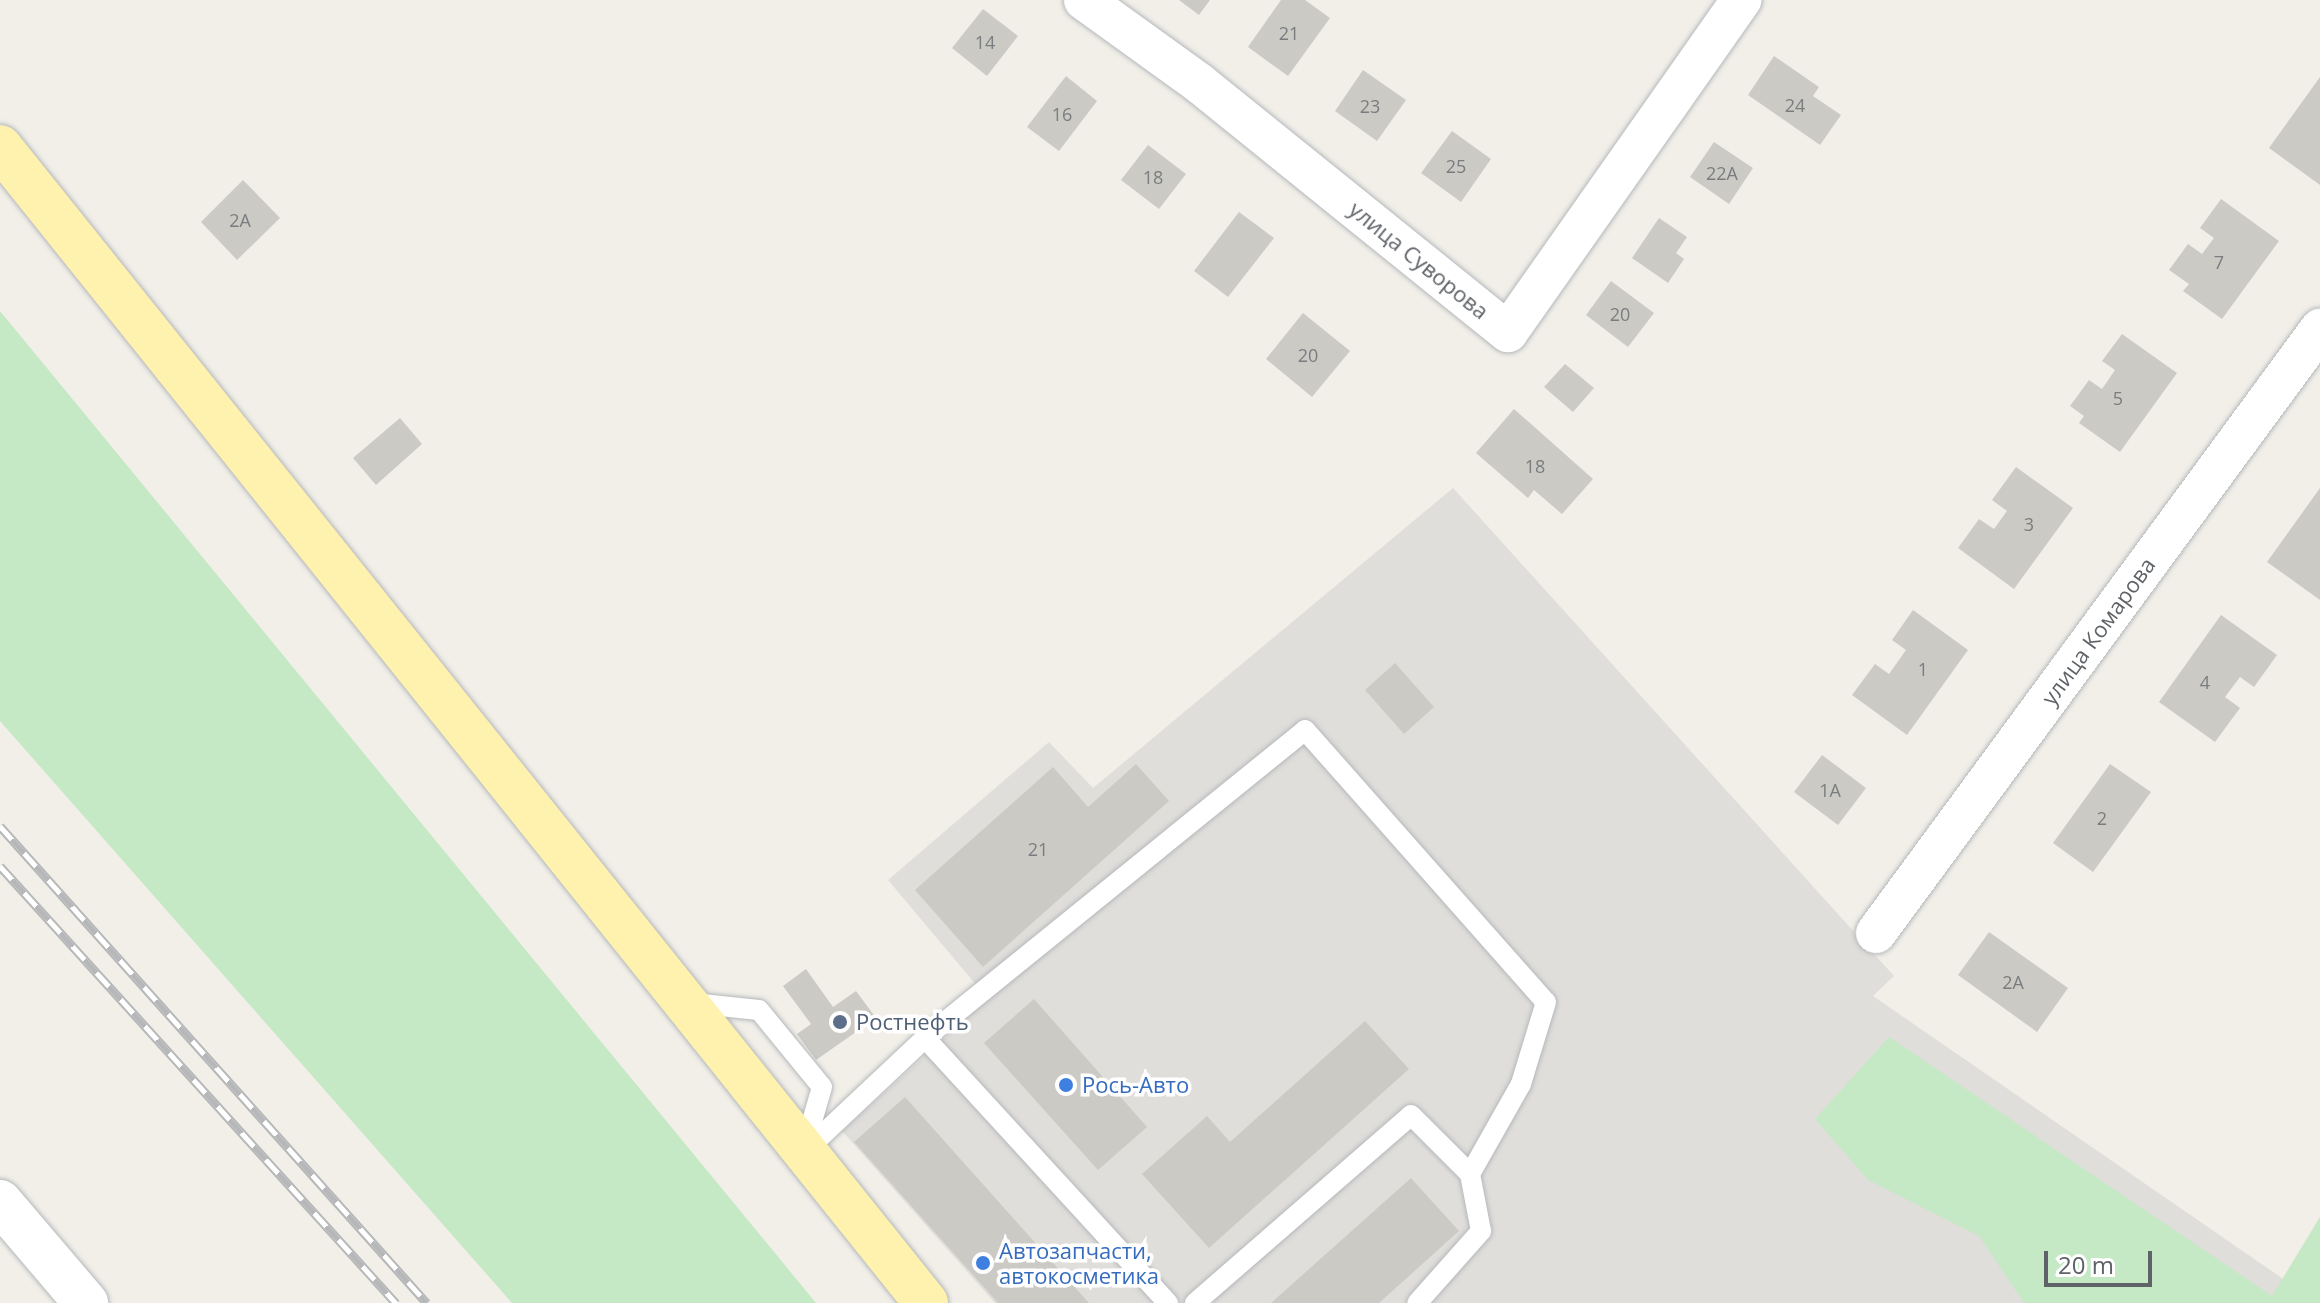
<!DOCTYPE html>
<html>
<head>
<meta charset="utf-8">
<style>
	body { margin:0 }
	#map { position:relative; width:2320px; height:1303px; overflow:hidden; background:#f1efe8; font-family:"Open Sans",sans-serif }
	div>[style] { position:absolute }
	.industrial>* { inset:0; background:#e0deda }
	.green>* { inset:0; background:#c5e8c5 }
	.building>* { inset:0; background:#cccac5 }
	.roads { filter:drop-shadow(0 0 2px #b5b8bc) drop-shadow(0 0 2px #b5b8bc) }
	.service>* { height:20px; margin:-10px; padding:0 10px; transform-origin:10px; border-radius:10px; background:#fff }
	.minor>* { height:40px; margin:-20px; padding:0 20px; transform-origin:20px; border-radius:20px; background:#fff }
	.tertiary>* { height:44px; margin:-22px; padding:0 22px; transform-origin:22px; border-radius:22px; background:#fff }
	.primary>* { height:44px; margin:-22px; padding:0 22px; transform-origin:22px; border-radius:22px; background:#fff2af }
	.rail>* { height:9px; margin-top:-4.5px; transform-origin:0; background:repeating-linear-gradient(90deg,#fff 0 18px,#b6b7b8 0 36px); box-sizing:border-box; border-block:2px solid #b6b7b8 }
	.dots>* { width:22px; height:22px; translate:-50% -50%; box-sizing:border-box; border:4px solid #fff; border-radius:50% }
	span { translate:-50% -50%; white-space:nowrap; text-align:center; line-height:1.15; -webkit-text-stroke:7px #fff; paint-order:stroke }
	.number-label { font-size:18px; color:#7a7d7f }
	.number-label span { -webkit-text-stroke-width:0 }
	.street-label { font-size:22px; color:#5f6368 }
	.service-label { font-size:22px; color:#4e5e75 }
	.left { translate:0 -50%; text-align:left }
	.shop-label { font-size:22px; color:#366cbe }
	.scale { position:absolute; left:2044px; top:1251px; width:108px; height:36px; box-sizing:border-box; border:4px solid #5f6368; border-top:0; padding-left:10px; font-size:24px; line-height:28px; white-space:nowrap; color:#5f6368; -webkit-text-stroke:6px #fff; paint-order:stroke }
</style>
</head>
<body>
<div id="map">
	<div class="industrial">
		<i style="clip-path:polygon(1453px 488px,1894px 976px,1873px 996px,2318px 1303px,995px 1303px,842px 1131px,988px 999px,888px 880px,1049px 742px,1093px 788px)"></i>
	</div>
	<div class="green">
		<i style="clip-path:polygon(0 311px,816px 1303px,512px 1303px,0 721px)"></i>
		<i style="clip-path:polygon(1889px 1037px,2272px 1296px,2320px 1217px,2320px 1303px,2024px 1303px,1979px 1236px,1868px 1180px,1815px 1119px)"></i>
	</div>
	<div class="building">
		<i style="clip-path:polygon(1179px 0,1210px 0,1199px 15px)"></i>
		<i style="clip-path:polygon(1281px 0,1305px 0,1330px 18px,1288px 76px,1248px 47px)"></i>
		<i style="clip-path:polygon(983px 9px,1018px 36px,987px 76px,952px 48px)"></i>
		<i style="clip-path:polygon(1774px 56px,1819px 87px,1813px 96px,1841px 115px,1820px 145px,1748px 95px)"></i>
		<i style="clip-path:polygon(1363px 70px,1406px 100px,1377px 141px,1335px 111px)"></i>
		<i style="clip-path:polygon(1066px 76px,1097px 101px,1059px 151px,1027px 127px)"></i>
		<i style="clip-path:polygon(2320px 77px,2320px 185px,2269px 148px)"></i>
		<i style="clip-path:polygon(1452px 131px,1491px 159px,1461px 202px,1421px 173px)"></i>
		<i style="clip-path:polygon(1714px 142px,1753px 168px,1729px 204px,1690px 177px)"></i>
		<i style="clip-path:polygon(1148px 145px,1186px 174px,1159px 209px,1121px 180px)"></i>
		<i style="clip-path:polygon(243px 180px,280px 218px,237px 260px,201px 222px)"></i>
		<i style="clip-path:polygon(2221px 199px,2279px 241px,2222px 319px,2183px 291px,2189px 284px,2169px 270px,2188px 244px,2202px 254px,2214px 238px,2200px 228px)"></i>
		<i style="clip-path:polygon(1239px 212px,1274px 238px,1228px 297px,1194px 271px)"></i>
		<i style="clip-path:polygon(1659px 218px,1687px 237px,1676px 253px,1684px 259px,1668px 283px,1632px 258px)"></i>
		<i style="clip-path:polygon(1611px 281px,1654px 313px,1628px 347px,1586px 315px)"></i>
		<i style="clip-path:polygon(1303px 313px,1350px 351px,1312px 397px,1266px 359px)"></i>
		<i style="clip-path:polygon(2122px 334px,2177px 373px,2120px 452px,2079px 423px,2084px 416px,2070px 406px,2089px 380px,2102px 389px,2115px 370px,2102px 361px)"></i>
		<i style="clip-path:polygon(1565px 364px,1594px 388px,1573px 412px,1544px 387px)"></i>
		<i style="clip-path:polygon(1514px 409px,1593px 479px,1562px 514px,1534px 490px,1528px 498px,1476px 453px)"></i>
		<i style="clip-path:polygon(400px 418px,422px 444px,376px 485px,353px 458px)"></i>
		<i style="clip-path:polygon(2016px 467px,2073px 508px,2014px 589px,1958px 548px,1979px 519px,1994px 529px,2007px 511px,1992px 500px)"></i>
		<i style="clip-path:polygon(2320px 488px,2320px 600px,2267px 562px)"></i>
		<i style="clip-path:polygon(1913px 610px,1968px 650px,1907px 735px,1852px 695px,1875px 664px,1889px 674px,1906px 650px,1892px 640px)"></i>
		<i style="clip-path:polygon(2221px 615px,2277px 655px,2254px 687px,2240px 677px,2225px 697px,2240px 708px,2215px 742px,2159px 702px)"></i>
		<i style="clip-path:polygon(1395px 663px,1434px 707px,1404px 734px,1365px 690px)"></i>
		<i style="clip-path:polygon(1822px 755px,1866px 788px,1838px 825px,1794px 792px)"></i>
		<i style="clip-path:polygon(1136px 764px,1169px 801px,983px 967px,915px 890px,1053px 767px,1088px 807px)"></i>
		<i style="clip-path:polygon(2110px 764px,2151px 792px,2093px 872px,2053px 843px)"></i>
		<i style="clip-path:polygon(1989px 932px,2068px 988px,2037px 1032px,1958px 975px)"></i>
		<i style="clip-path:polygon(806px 969px,833px 1007px,856px 991px,876px 1018px,816px 1060px,797px 1034px,811px 1024px,783px 986px)"></i>
		<i style="clip-path:polygon(1034px 999px,1147px 1127px,1098px 1170px,984px 1043px)"></i>
		<i style="clip-path:polygon(1365px 1021px,1409px 1069px,1209px 1248px,1142px 1174px,1207px 1116px,1230px 1142px)"></i>
		<i style="clip-path:polygon(905px 1097px,1089px 1303px,998px 1303px,854px 1142px)"></i>
		<i style="clip-path:polygon(1411px 1178px,1459px 1231px,1379px 1303px,1271px 1303px)"></i>
	</div>
	<div class="roads">
		<div class="service">
			<i style="left:692px;top:1003px;width:67px;rotate:6deg"></i>
			<i style="left:759px;top:1010px;width:99px;rotate:50.7deg"></i>
			<i style="left:822px;top:1087px;width:65px;rotate:106.2deg"></i>
			<i style="left:925px;top:1038px;width:489px;rotate:-39deg"></i>
			<i style="left:1305px;top:730px;width:363px;rotate:48.5deg"></i>
			<i style="left:1546px;top:1002px;width:86px;rotate:107deg"></i>
			<i style="left:1521px;top:1084px;width:103px;rotate:119.5deg"></i>
			<i style="left:1470px;top:1174px;width:58px;rotate:79.1deg"></i>
			<i style="left:1481px;top:1231px;width:96px;rotate:131.6deg"></i>
			<i style="left:803px;top:1153px;width:168px;rotate:-43.3deg"></i>
			<i style="left:925px;top:1038px;width:360px;rotate:47.5deg"></i>
			<i style="left:1195px;top:1303px;width:286px;rotate:-41deg"></i>
			<i style="left:1411px;top:1115px;width:83px;rotate:45deg"></i>
		</div>
		<div class="minor">
			<i style="left:1084px;top:0;width:142px;rotate:35.8deg"></i>
			<i style="left:1199px;top:83px;width:397px;rotate:38.9deg"></i>
			<i style="left:1508px;top:332px;width:406px;rotate:-54.9deg"></i>
			<i style="left:1876px;top:933px;width:750px;rotate:-53.68deg"></i>
		</div>
		<div class="tertiary">
			<i style="left:0;top:1202px;width:133px;rotate:49.6deg"></i>
		</div>
		<div class="primary">
			<i style="left:0;top:147px;width:1481px;rotate:51.3deg"></i>
		</div>
	</div>
	<div class="rail">
		<i style="left:0;top:826px;width:640px;rotate:48.17deg"></i>
		<i style="left:0;top:866px;width:590px;rotate:47.82deg"></i>
	</div>
	<div class="dots">
		<i style="left:840px;top:1022px;background:#5c6f8a"></i>
		<i style="left:1066px;top:1085px;background:#3f7fe0"></i>
		<i style="left:983px;top:1263px;background:#3f7fe0"></i>
	</div>
	<div class="number-label">
		<span style="left:1289px;top:33px">21</span>
		<span style="left:985px;top:42px">14</span>
		<span style="left:1795px;top:105px">24</span>
		<span style="left:1370px;top:106px">23</span>
		<span style="left:1062px;top:114px">16</span>
		<span style="left:1456px;top:166px">25</span>
		<span style="left:1722px;top:173px">22А</span>
		<span style="left:1153px;top:177px">18</span>
		<span style="left:240px;top:220px">2А</span>
		<span style="left:2219px;top:262px">7</span>
		<span style="left:1620px;top:314px">20</span>
		<span style="left:1308px;top:355px">20</span>
		<span style="left:2118px;top:398px">5</span>
		<span style="left:1535px;top:466px">18</span>
		<span style="left:2029px;top:524px">3</span>
		<span style="left:1923px;top:669px">1</span>
		<span style="left:2205px;top:682px">4</span>
		<span style="left:1830px;top:790px">1А</span>
		<span style="left:2102px;top:818px">2</span>
		<span style="left:1038px;top:849px">21</span>
		<span style="left:2013px;top:982px">2А</span>
	</div>
	<div class="street-label">
		<span style="left:1419px;top:260px;rotate:39deg">улица Суворова</span>
		<span style="left:2098px;top:631px;rotate:-54deg">улица Комарова</span>
	</div>
	<div class="service-label">
		<span class="left" style="left:856px;top:1022px">Ростнефть</span>
	</div>
	<div class="shop-label">
		<span class="left" style="left:1082px;top:1085px">Рось-Авто</span>
		<span class="left" style="left:999px;top:1263px">Автозапчасти,<br>автокосметика</span>
	</div>
	<div class="scale">20 m</div>
</div>
</body>
</html>
